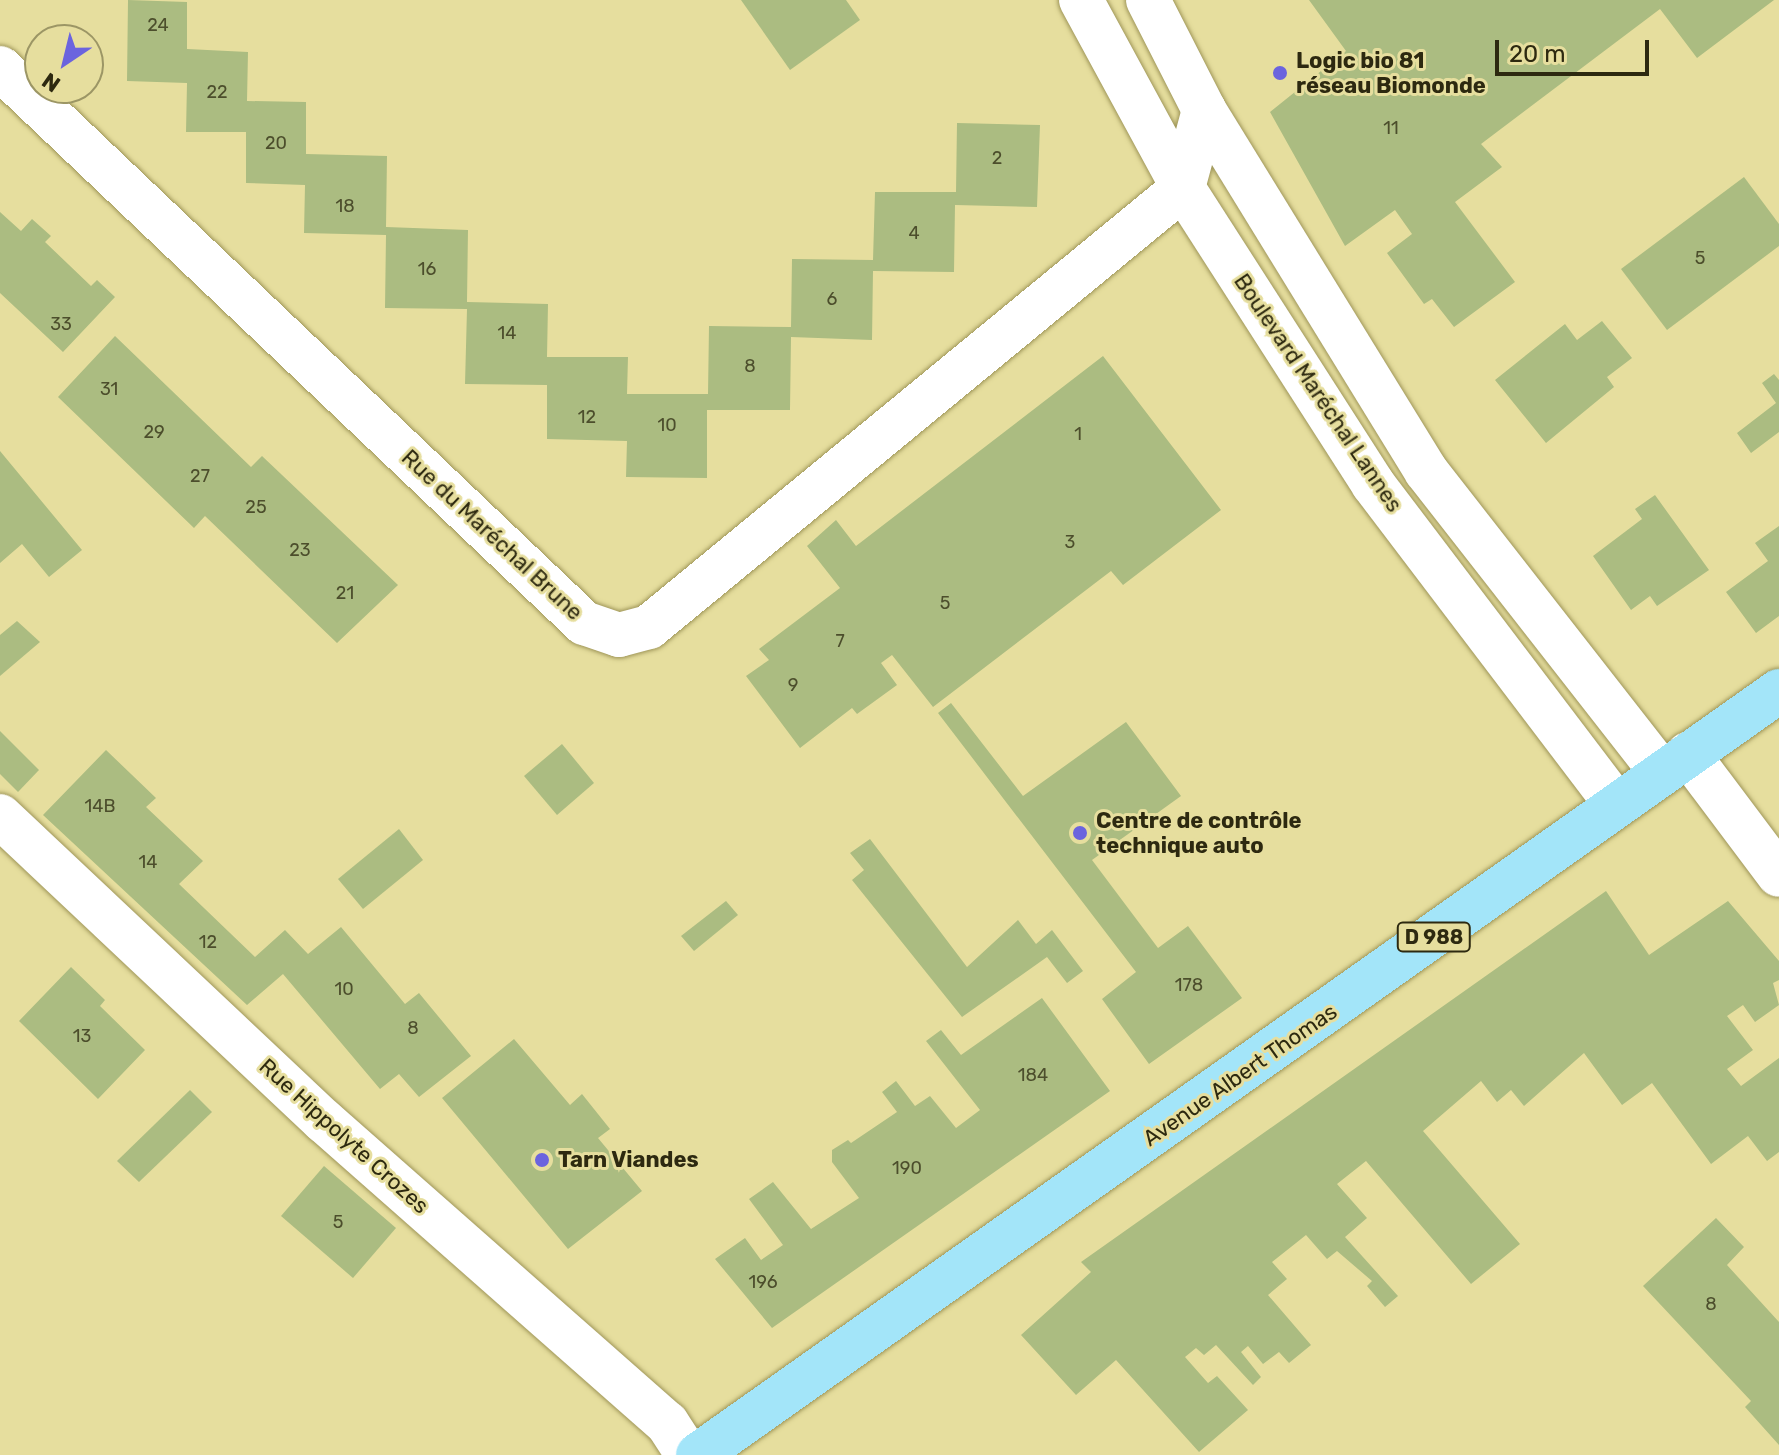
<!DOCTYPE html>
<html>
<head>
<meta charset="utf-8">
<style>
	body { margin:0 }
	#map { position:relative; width:1779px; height:1455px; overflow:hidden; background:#e6de9e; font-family:Rubik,sans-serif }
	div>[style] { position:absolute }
	.building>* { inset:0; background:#abbc81 }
	.roads { filter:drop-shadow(0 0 2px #9f9659) drop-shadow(0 0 2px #9f9659) }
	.street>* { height:44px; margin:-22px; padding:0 22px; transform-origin:22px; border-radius:22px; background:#fff }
	.secondary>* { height:44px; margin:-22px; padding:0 22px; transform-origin:22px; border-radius:22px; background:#fff }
	.primary>* { height:44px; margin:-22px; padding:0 22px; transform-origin:22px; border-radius:22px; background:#a3e5f9 }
	.dots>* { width:22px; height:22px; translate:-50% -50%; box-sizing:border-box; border:4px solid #e6de9e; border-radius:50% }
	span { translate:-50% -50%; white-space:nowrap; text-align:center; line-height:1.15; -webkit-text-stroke:6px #e6de9e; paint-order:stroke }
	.number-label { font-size:18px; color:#4c4e2c }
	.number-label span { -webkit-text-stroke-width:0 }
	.shield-label span { padding:2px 6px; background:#e6de9e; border:2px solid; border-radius:6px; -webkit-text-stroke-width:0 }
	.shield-label { font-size:20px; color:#2d2910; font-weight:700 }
	.poi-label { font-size:22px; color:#2d2910; font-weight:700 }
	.left { translate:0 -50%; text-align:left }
	.street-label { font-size:22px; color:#2d2910 }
	.north { position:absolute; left:24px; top:24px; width:80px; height:80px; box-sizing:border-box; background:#e6de9e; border:2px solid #9c9665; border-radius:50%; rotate:215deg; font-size:22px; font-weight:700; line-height:32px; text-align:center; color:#2d2910 }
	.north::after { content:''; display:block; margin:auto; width:28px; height:36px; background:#6b64de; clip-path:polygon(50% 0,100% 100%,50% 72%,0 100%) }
	.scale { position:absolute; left:1495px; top:40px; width:154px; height:36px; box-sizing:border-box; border:4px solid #2d2910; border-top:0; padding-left:10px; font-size:24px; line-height:28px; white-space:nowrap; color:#2d2910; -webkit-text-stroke:6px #e6de9e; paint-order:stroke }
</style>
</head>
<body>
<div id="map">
	<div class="building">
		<i style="clip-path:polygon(128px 0,187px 2px,187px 49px,248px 52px,247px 101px,306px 102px,306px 154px,387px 156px,386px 227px,468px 230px,467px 302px,548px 304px,547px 357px,628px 357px,627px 394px,708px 394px,709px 326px,791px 327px,792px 259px,873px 260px,875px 192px,956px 192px,957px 123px,1040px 125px,1037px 207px,955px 205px,954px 272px,873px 271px,872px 340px,791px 337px,790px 410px,707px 410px,707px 478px,626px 477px,627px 441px,547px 439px,547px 385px,465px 384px,467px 309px,385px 308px,386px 235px,304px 233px,305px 185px,246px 183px,246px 132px,186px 132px,187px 83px,127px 81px)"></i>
		<i style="clip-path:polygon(741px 0,846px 0,860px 20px,790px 70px)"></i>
		<i style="clip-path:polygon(1309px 0,1774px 0,1697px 58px,1660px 9px,1481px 144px,1502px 167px,1455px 202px,1515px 282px,1454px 327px,1432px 299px,1424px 304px,1387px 253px,1412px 234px,1395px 210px,1345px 246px,1270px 112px,1346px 51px)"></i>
		<i style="clip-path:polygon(1744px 177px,1779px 224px,1779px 246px,1667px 330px,1621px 269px)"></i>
		<i style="clip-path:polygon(0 212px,21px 231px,32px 219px,51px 236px,45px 242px,91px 286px,97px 280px,115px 297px,63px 352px,0 293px)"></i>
		<i style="clip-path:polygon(1602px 321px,1632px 358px,1607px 377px,1614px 387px,1546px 443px,1495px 380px,1565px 324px,1577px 340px)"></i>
		<i style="clip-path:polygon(115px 336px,251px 467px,262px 456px,398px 585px,337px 643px,205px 516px,194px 528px,58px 397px)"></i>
		<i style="clip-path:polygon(1103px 356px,1221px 510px,1123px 585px,1111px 571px,933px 707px,892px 655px,881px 663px,897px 685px,857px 714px,852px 708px,800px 748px,746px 676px,769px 660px,759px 649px,840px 588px,807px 546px,836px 520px,856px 546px)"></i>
		<i style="clip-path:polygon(1774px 374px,1779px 380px,1779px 432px,1751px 453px,1737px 433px,1776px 403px,1762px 383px)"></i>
		<i style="clip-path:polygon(0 451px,82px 550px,49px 577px,22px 544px,0 563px)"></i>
		<i style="clip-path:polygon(1655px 495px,1709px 570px,1657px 606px,1650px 596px,1631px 610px,1593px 556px,1642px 519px,1635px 509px)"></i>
		<i style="clip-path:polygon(1779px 526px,1779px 616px,1756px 633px,1726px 592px,1768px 561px,1755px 543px)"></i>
		<i style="clip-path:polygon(17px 621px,40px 642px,0 676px,0 635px)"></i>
		<i style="clip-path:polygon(951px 703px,1023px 796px,1126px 722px,1181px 796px,1092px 860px,1158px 948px,1188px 926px,1242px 998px,1149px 1064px,1102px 999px,1136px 972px,938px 713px)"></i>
		<i style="clip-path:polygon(0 731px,39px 770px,18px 792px,0 774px)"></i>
		<i style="clip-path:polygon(562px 744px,594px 783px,557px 815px,524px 776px)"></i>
		<i style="clip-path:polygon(106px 750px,156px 798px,146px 807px,203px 861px,179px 884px,255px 957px,285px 930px,308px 954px,341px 927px,405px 1004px,419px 993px,471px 1056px,419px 1097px,399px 1074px,380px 1089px,283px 974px,247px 1005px,43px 815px)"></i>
		<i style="clip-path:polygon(399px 829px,423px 860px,363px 909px,338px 879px)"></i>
		<i style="clip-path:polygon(870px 839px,967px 967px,1018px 920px,1036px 944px,1052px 930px,1083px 971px,1067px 983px,1047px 957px,962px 1017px,852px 880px,864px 870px,850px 853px)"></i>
		<i style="clip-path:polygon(1606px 891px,1649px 955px,1728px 901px,1779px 961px,1779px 980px,1773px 983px,1779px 1005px,1755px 1022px,1743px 1005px,1727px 1016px,1753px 1050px,1727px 1069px,1741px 1086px,1779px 1058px,1779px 1152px,1767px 1161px,1748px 1136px,1711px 1164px,1652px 1083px,1622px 1105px,1584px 1053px,1524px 1106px,1511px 1090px,1497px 1102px,1481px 1081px,1423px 1131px,1520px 1244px,1471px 1284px,1366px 1161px,1337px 1184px,1367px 1218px,1345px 1237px,1398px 1296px,1385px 1307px,1367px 1286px,1372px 1281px,1337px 1251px,1327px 1259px,1306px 1235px,1296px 1243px,1272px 1262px,1287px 1279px,1268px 1295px,1311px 1345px,1289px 1363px,1279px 1352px,1263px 1364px,1248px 1346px,1241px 1352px,1261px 1377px,1253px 1385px,1216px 1345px,1204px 1355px,1196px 1348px,1185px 1357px,1208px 1383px,1217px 1376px,1248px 1410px,1199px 1452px,1116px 1360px,1076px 1395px,1021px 1335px,1091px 1272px,1081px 1262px)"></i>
		<i style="clip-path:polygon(726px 901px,738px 915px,694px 951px,681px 936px)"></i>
		<i style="clip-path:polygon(71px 967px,105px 1000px,100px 1006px,145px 1050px,98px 1099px,19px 1021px)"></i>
		<i style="clip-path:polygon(1042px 998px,1110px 1091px,772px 1328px,715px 1259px,745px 1238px,761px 1260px,783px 1245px,749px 1199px,773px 1182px,811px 1229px,859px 1198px,832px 1162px,832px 1150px,848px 1140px,851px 1143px,897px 1112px,882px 1092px,896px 1081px,915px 1106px,930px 1096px,956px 1128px,980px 1110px,926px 1041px,941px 1030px,961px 1055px)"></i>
		<i style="clip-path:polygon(514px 1039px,570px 1105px,582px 1094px,610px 1129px,598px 1138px,642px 1191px,568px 1249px,442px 1098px)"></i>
		<i style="clip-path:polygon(190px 1090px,212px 1112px,139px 1182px,117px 1161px)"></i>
		<i style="clip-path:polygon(324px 1166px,396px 1228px,353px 1278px,281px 1216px)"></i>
		<i style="clip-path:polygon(1716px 1218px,1744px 1247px,1727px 1265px,1779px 1322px,1779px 1445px,1745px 1407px,1751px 1401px,1643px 1286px)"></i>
	</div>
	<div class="roads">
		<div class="street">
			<i style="left:0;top:68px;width:806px;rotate:43.54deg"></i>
			<i style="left:584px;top:623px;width:37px;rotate:19deg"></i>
			<i style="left:619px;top:635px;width:31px;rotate:-15deg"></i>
			<i style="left:649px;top:627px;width:691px;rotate:-39.42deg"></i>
			<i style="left:1183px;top:188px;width:81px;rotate:-74.9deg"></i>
			<i style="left:1688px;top:754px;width:151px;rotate:53.1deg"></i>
			<i style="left:0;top:816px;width:445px;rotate:43.3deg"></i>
			<i style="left:324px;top:1121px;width:457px;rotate:41.4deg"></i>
			<i style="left:667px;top:1423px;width:38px;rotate:57deg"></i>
		</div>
		<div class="secondary">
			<i style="left:1081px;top:0;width:214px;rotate:61.5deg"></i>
			<i style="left:1183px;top:188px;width:352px;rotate:57.3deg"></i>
			<i style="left:1373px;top:484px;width:402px;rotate:52.8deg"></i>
			<i style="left:1148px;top:0;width:123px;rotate:63deg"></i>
			<i style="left:1204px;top:110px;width:424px;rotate:58.4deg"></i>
			<i style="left:1426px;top:471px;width:382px;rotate:52deg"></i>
		</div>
		<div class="primary">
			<i style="left:698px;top:1455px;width:1324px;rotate:-35.25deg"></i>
		</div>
	</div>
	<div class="dots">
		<i style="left:1280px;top:73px;background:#6b64de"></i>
		<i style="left:1080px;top:833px;background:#6b64de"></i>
		<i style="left:542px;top:1160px;background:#6b64de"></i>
	</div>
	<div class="number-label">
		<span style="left:158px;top:25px">24</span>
		<span style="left:217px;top:92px">22</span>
		<span style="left:1391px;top:128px">11</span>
		<span style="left:276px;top:143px">20</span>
		<span style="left:997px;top:158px">2</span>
		<span style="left:345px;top:206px">18</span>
		<span style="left:914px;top:233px">4</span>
		<span style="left:1700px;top:258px">5</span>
		<span style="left:427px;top:269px">16</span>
		<span style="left:832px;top:299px">6</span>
		<span style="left:61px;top:324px">33</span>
		<span style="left:507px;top:333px">14</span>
		<span style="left:750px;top:366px">8</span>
		<span style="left:109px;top:389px">31</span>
		<span style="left:587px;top:417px">12</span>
		<span style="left:667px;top:425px">10</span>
		<span style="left:154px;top:432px">29</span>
		<span style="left:1078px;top:434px">1</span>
		<span style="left:200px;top:476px">27</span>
		<span style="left:256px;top:507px">25</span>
		<span style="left:1070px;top:542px">3</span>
		<span style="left:300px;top:550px">23</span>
		<span style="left:345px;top:593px">21</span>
		<span style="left:945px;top:603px">5</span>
		<span style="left:840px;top:641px">7</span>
		<span style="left:793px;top:685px">9</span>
		<span style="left:100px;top:806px">14B</span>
		<span style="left:148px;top:862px">14</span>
		<span style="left:208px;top:942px">12</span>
		<span style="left:1189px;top:985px">178</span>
		<span style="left:344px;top:989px">10</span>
		<span style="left:413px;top:1028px">8</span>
		<span style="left:82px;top:1036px">13</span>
		<span style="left:1033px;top:1075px">184</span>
		<span style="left:907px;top:1168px">190</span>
		<span style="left:338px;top:1222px">5</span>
		<span style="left:763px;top:1282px">196</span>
		<span style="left:1711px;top:1304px">8</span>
	</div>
	<div class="shield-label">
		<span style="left:1434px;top:937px">D 988</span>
	</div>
	<div class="poi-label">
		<span class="left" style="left:1296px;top:73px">Logic bio 81<br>réseau Biomonde</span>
		<span class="left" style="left:1096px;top:833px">Centre de contrôle<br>technique auto</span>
		<span class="left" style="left:558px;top:1160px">Tarn Viandes</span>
	</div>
	<div class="street-label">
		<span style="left:1318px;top:393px;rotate:56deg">Boulevard Maréchal Lannes</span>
		<span style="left:492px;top:535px;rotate:43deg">Rue du Maréchal Brune</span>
		<span style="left:1240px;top:1075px;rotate:-35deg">Avenue Albert Thomas</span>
		<span style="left:344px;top:1136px;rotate:42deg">Rue Hippolyte Crozes</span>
	</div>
	<div class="north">N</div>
	<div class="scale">20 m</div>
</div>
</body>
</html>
